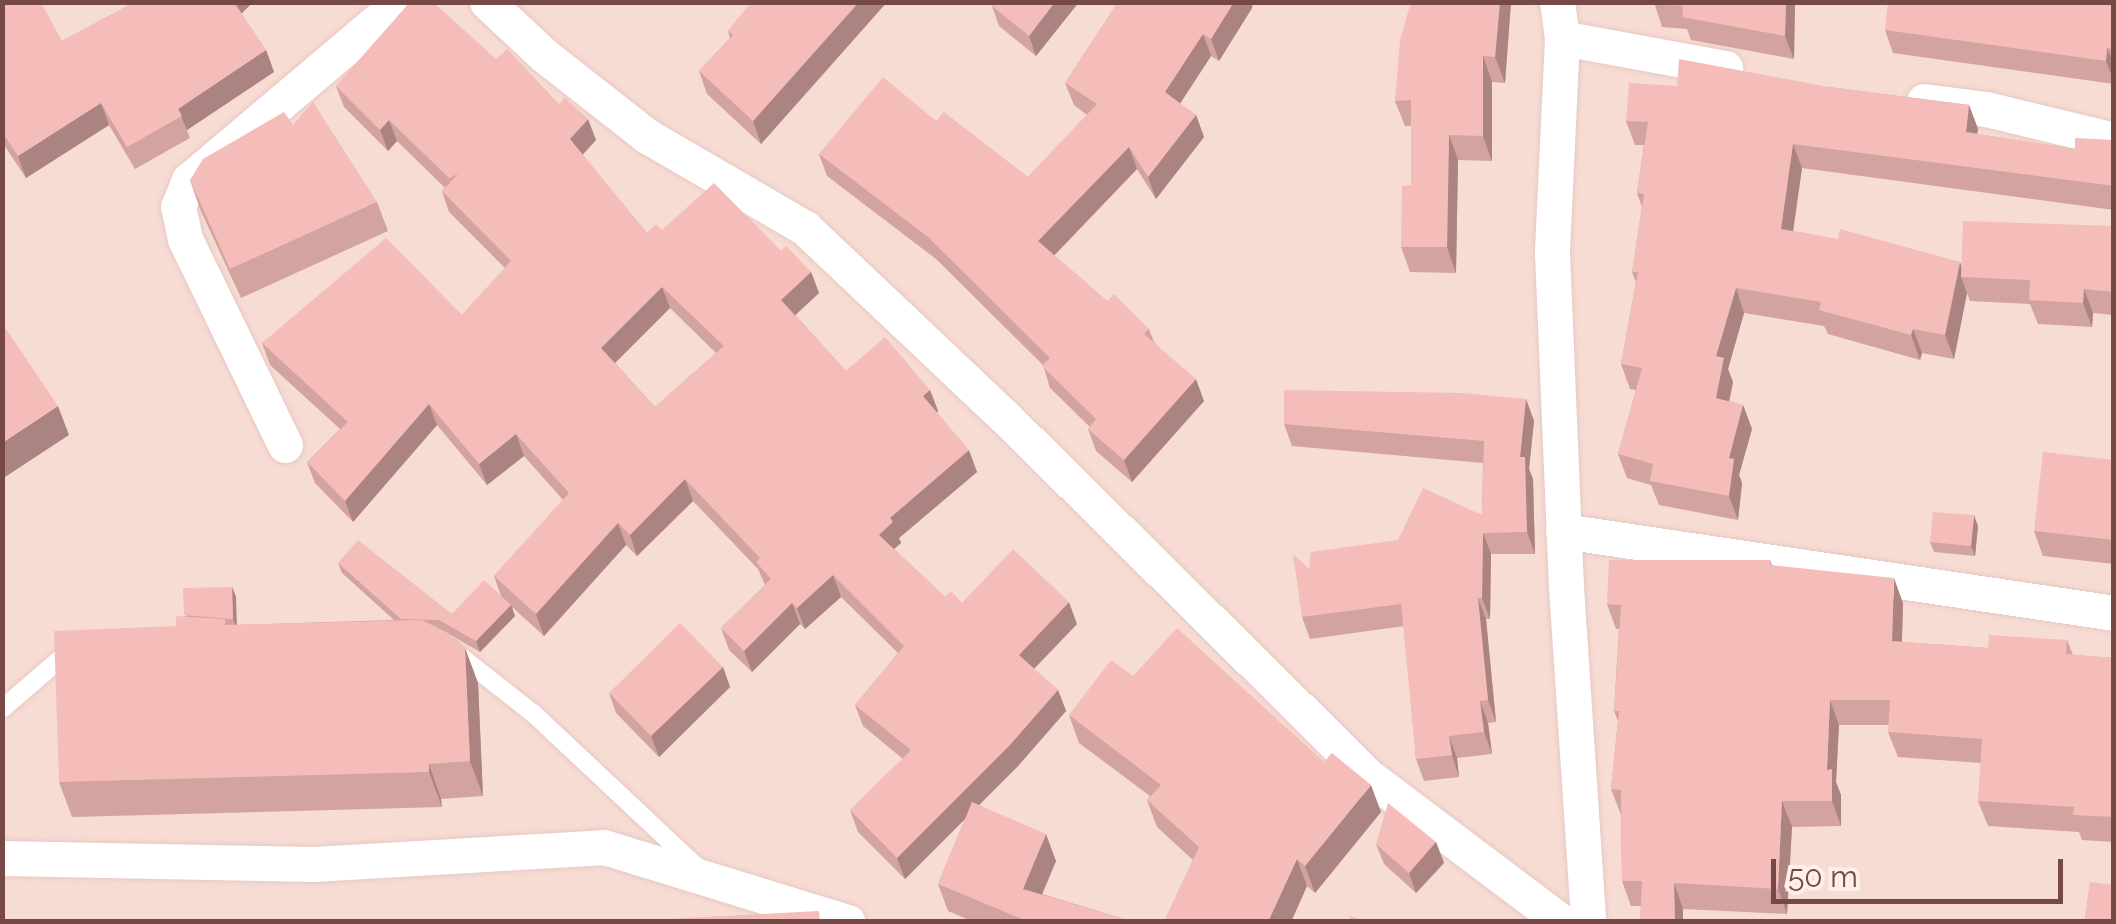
<!DOCTYPE html>
<html>
<head>
<meta charset="utf-8">
<style>
	body { margin:0 }
	#map { position:relative; width:2116px; height:924px; overflow:hidden; background:#fdeae2; font-family:Raleway,sans-serif }
	div>[style] { position:absolute }
	.residential>* { inset:0; background:#f7dcd3 }
	.roads { filter:drop-shadow(0 0 2px #e7c8c3) drop-shadow(0 0 2px #e7c8c3) }
	.service>* { height:18px; margin:-9px; padding:0 9px; transform-origin:9px; border-radius:9px; background:#fff }
	.minor>* { height:35px; margin:-17.5px; padding:0 17.5px; transform-origin:17.5px; border-radius:17.5px; background:#fff }
	.wall>* { inset:0; background:#d2a39f }
	.shaded-wall>* { inset:0; background:#ab8482 }
	.building>* { inset:0; background:#f4bdb9 }
	span { translate:-50% -50%; white-space:nowrap; text-align:center; line-height:1.15; -webkit-text-stroke:8px #ffefe9; paint-order:stroke }
	.frame { position:absolute; inset:0; border:5px solid #764947; pointer-events:none }
	.scale { position:absolute; left:1771px; top:859px; width:292px; height:45px; box-sizing:border-box; border:5px solid #764947; border-top:0; padding-left:12px; font-size:30px; line-height:35px; white-space:nowrap; color:#764947; -webkit-text-stroke:8px #ffefe9; paint-order:stroke }
</style>
</head>
<body>
<div id="map">
	<div class="residential">
		<i style="clip-path:polygon(3px 3px,2113px 3px,2113px 921px,3px 921px)"></i>
	</div>
	<div class="roads">
		<div class="service">
			<i style="left:451px;top:649px;width:105px;rotate:38.1deg"></i>
			<i style="left:534px;top:714px;width:224px;rotate:43.2deg"></i>
			<i style="left:2px;top:709px;width:95px;rotate:-40.7deg"></i>
		</div>
		<div class="minor">
			<i style="left:487px;top:2px;width:79px;rotate:43deg"></i>
			<i style="left:545px;top:56px;width:130px;rotate:38.1deg"></i>
			<i style="left:647px;top:136px;width:183px;rotate:30.2deg"></i>
			<i style="left:805px;top:228px;width:275px;rotate:43.4deg"></i>
			<i style="left:1005px;top:417px;width:511px;rotate:44.68deg"></i>
			<i style="left:1368px;top:776px;width:243px;rotate:37deg"></i>
			<i style="left:1557px;top:2px;width:36px;rotate:82deg"></i>
			<i style="left:1562px;top:38px;width:215px;rotate:92.7deg"></i>
			<i style="left:1552px;top:253px;width:334px;rotate:87.6deg"></i>
			<i style="left:1566px;top:587px;width:336px;rotate:86.2deg"></i>
			<i style="left:1562px;top:38px;width:166px;rotate:10.4deg"></i>
			<i style="left:1924px;top:101px;width:63px;rotate:7.4deg"></i>
			<i style="left:1986px;top:109px;width:132px;rotate:13.6deg"></i>
			<i style="left:285px;top:445px;width:229px;rotate:-115.9deg"></i>
			<i style="left:185px;top:239px;width:33px;rotate:-102deg"></i>
			<i style="left:178px;top:207px;width:29px;rotate:-68deg"></i>
			<i style="left:189px;top:180px;width:276px;rotate:-40.2deg"></i>
			<i style="left:1563px;top:531px;width:557px;rotate:8.46deg"></i>
			<i style="left:2px;top:858px;width:311px;rotate:1.1deg"></i>
			<i style="left:313px;top:864px;width:291px;rotate:-3.3deg"></i>
			<i style="left:604px;top:847px;width:255px;rotate:17.1deg"></i>
		</div>
	</div>
	<div class="wall">
		<i style="clip-path:polygon(2px 2px,62px 41px,135px 2px,253px 2px,241px 14px,266px 50px,274px 72px,187px 130px,190px 138px,135px 169px,109px 125px,26px 178px,2px 142px)"></i>
		<i style="clip-path:polygon(752px 2px,887px 2px,761px 144px,707px 94px,699px 71px,730px 38px,728px 31px)"></i>
		<i style="clip-path:polygon(994px 2px,1079px 2px,1036px 56px,999px 26px,992px 6px)"></i>
		<i style="clip-path:polygon(1118px 2px,1253px 2px,1252px 8px,1219px 61px,1211px 56px,1180px 104px,1196px 115px,1204px 137px,1156px 199px,1137px 169px,1054px 255px,1107px 301px,1149px 329px,1154px 342px,1204px 401px,1132px 482px,1096px 451px,1088px 429px,1090px 427px,1050px 388px,1043px 365px,936px 259px,827px 176px,819px 154px,936px 121px,1028px 177px,1087px 115px,1074px 105px,1065px 83px)"></i>
		<i style="clip-path:polygon(1411px 2px,1511px 2px,1505px 83px,1492px 82px,1492px 161px,1458px 160px,1456px 273px,1410px 272px,1401px 247px,1411px 185px,1411px 126px,1405px 126px,1395px 101px)"></i>
		<i style="clip-path:polygon(1654px 2px,1795px 2px,1794px 59px,1691px 40px,1687px 29px,1662px 27px)"></i>
		<i style="clip-path:polygon(2114px 2px,2114px 84px,1893px 53px,1885px 30px)"></i>
		<i style="clip-path:polygon(evenodd,496px 59px,559px 104px,596px 140px,582px 155px,647px 233px,662px 230px,781px 251px,811px 272px,819px 293px,795px 315px,846px 371px,930px 390px,938px 411px,937px 412px,977px 472px,899px 538px,901px 543px,894px 549px,945px 597px,962px 603px,1077px 624px,1034px 669px,1058px 690px,1066px 711px,1018px 766px,979px 805px,1056px 861px,1042px 894px,1134px 922px,974px 922px,948px 911px,938px 884px,965px 819px,905px 879px,858px 832px,850px 810px,903px 759px,863px 726px,855px 705px,898px 653px,841px 597px,805px 629px,800px 624px,752px 672px,729px 650px,721px 628px,765px 585px,758px 569px,693px 501px,637px 556px,626px 545px,544px 636px,512px 607px,515px 616px,480px 652px,449px 634px,465px 648px,478px 683px,483px 796px,441px 799px,442px 807px,72px 817px,59px 782px,184px 617px,232px 587px,236px 597px,236px 625px,394px 620px,342px 573px,338px 563px,452px 614px,501px 596px,494px 576px,563px 500px,524px 456px,487px 485px,437px 425px,353px 522px,315px 483px,307px 462px,340px 429px,270px 365px,262px 343px,462px 315px,505px 268px,449px 212px,442px 191px,445px 188px,397px 141px,388px 151px,344px 107px,336px 86px,496px 59px,670px 308px,716px 353px,655px 407px,615px 363px,670px 308px)"></i>
		<i style="clip-path:polygon(1677px 86px,1829px 87px,1969px 105px,1978px 129px,1977px 134px,2075px 149px,2114px 140px,2114px 210px,1802px 168px,1793px 231px,1960px 262px,1962px 268px,2114px 226px,2114px 315px,2093px 313px,2092px 327px,2038px 324px,2030px 304px,1970px 301px,1967px 293px,1954px 359px,1922px 353px,1920px 360px,1828px 334px,1824px 326px,1744px 313px,1728px 369px,1733px 382px,1729px 401px,1743px 405px,1752px 429px,1739px 475px,1742px 483px,1738px 520px,1659px 505px,1651px 485px,1627px 478px,1618px 454px,1636px 390px,1630px 389px,1621px 364px,1636px 282px,1632px 272px,1642px 207px,1637px 193px,1644px 145px,1635px 145px,1626px 121px)"></i>
		<i style="clip-path:polygon(293px 125px,377px 202px,388px 231px,241px 298px,200px 209px,190px 180px)"></i>
		<i style="clip-path:polygon(1526px 399px,1534px 421px,1529px 469px,1533px 479px,1535px 554px,1491px 554px,1490px 619px,1486px 619px,1496px 722px,1488px 723px,1492px 754px,1457px 758px,1459px 777px,1424px 781px,1416px 759px,1404px 626px,1310px 639px,1302px 617px,1309px 569px,1482px 515px,1483px 463px,1292px 446px,1284px 424px)"></i>
		<i style="clip-path:polygon(2114px 460px,2114px 564px,2043px 556px,2034px 531px)"></i>
		<i style="clip-path:polygon(1978px 526px,1975px 556px,1934px 552px,1930px 542px)"></i>
		<i style="clip-path:polygon(1770px 560px,1772px 565px,1903px 603px,1902px 642px,1988px 648px,2067px 640px,2073px 655px,2114px 658px,2114px 842px,2082px 840px,2079px 832px,1988px 826px,1978px 801px,1981px 763px,1898px 757px,1888px 732px,1889px 725px,1839px 725px,1836px 782px,1841px 795px,1841px 826px,1792px 827px,1787px 914px,1683px 909px,1683px 922px,1640px 922px,1641px 906px,1631px 906px,1622px 881px,1621px 815px,1611px 789px,1618px 721px,1614px 711px,1619px 629px,1616px 629px,1607px 604px)"></i>
		<i style="clip-path:polygon(723px 667px,730px 687px,659px 757px,616px 713px,609px 693px)"></i>
		<i style="clip-path:polygon(1133px 676px,1324px 762px,1381px 812px,1315px 893px,1307px 886px,1291px 922px,1164px 922px,1193px 860px,1157px 827px,1147px 800px,1150px 796px,1079px 743px,1069px 715px)"></i>
		<i style="clip-path:polygon(1436px 842px,1444px 863px,1416px 893px,1384px 864px,1376px 844px)"></i>
	</div>
	<div class="shaded-wall">
		<i style="clip-path:polygon(232px 2px,253px 2px,237px 18px)"></i>
		<i style="clip-path:polygon(859px 2px,887px 2px,761px 144px,753px 121px)"></i>
		<i style="clip-path:polygon(1055px 2px,1079px 2px,1036px 56px,1029px 36px)"></i>
		<i style="clip-path:polygon(1234px 2px,1253px 2px,1252px 8px,1219px 61px,1211px 39px)"></i>
		<i style="clip-path:polygon(1500px 2px,1511px 2px,1505px 83px,1495px 57px)"></i>
		<i style="clip-path:polygon(1786px 2px,1795px 2px,1794px 59px,1785px 36px)"></i>
		<i style="clip-path:polygon(1203px 34px,1211px 56px,1173px 114px,1165px 92px)"></i>
		<i style="clip-path:polygon(2107px 48px,2114px 65px,2114px 82px,2106px 61px)"></i>
		<i style="clip-path:polygon(266px 50px,274px 72px,187px 130px,178px 109px)"></i>
		<i style="clip-path:polygon(1483px 56px,1492px 82px,1492px 161px,1483px 136px)"></i>
		<i style="clip-path:polygon(101px 103px,109px 125px,26px 178px,18px 156px)"></i>
		<i style="clip-path:polygon(1969px 105px,1978px 129px,1974px 156px,1966px 132px)"></i>
		<i style="clip-path:polygon(1196px 115px,1204px 137px,1156px 199px,1148px 177px)"></i>
		<i style="clip-path:polygon(588px 119px,596px 140px,577px 161px,570px 139px)"></i>
		<i style="clip-path:polygon(389px 120px,397px 141px,388px 151px,380px 130px)"></i>
		<i style="clip-path:polygon(1449px 135px,1458px 160px,1456px 273px,1447px 247px)"></i>
		<i style="clip-path:polygon(1793px 144px,1802px 168px,1790px 253px,1781px 229px)"></i>
		<i style="clip-path:polygon(1129px 147px,1137px 169px,1046px 264px,1038px 241px)"></i>
		<i style="clip-path:polygon(1960px 262px,1965px 277px,1961px 277px,1967px 293px,1954px 359px,1945px 335px)"></i>
		<i style="clip-path:polygon(811px 272px,819px 293px,789px 321px,781px 300px)"></i>
		<i style="clip-path:polygon(662px 287px,670px 308px,609px 369px,601px 348px)"></i>
		<i style="clip-path:polygon(1736px 288px,1744px 313px,1728px 369px,1733px 382px,1725px 422px,1716px 398px,1716px 356px)"></i>
		<i style="clip-path:polygon(2084px 289px,2093px 313px,2092px 327px,2083px 303px)"></i>
		<i style="clip-path:polygon(1913px 329px,1922px 353px,1920px 360px,1911px 335px)"></i>
		<i style="clip-path:polygon(1196px 379px,1204px 401px,1132px 482px,1124px 460px)"></i>
		<i style="clip-path:polygon(930px 390px,938px 411px,931px 418px,923px 396px)"></i>
		<i style="clip-path:polygon(1526px 399px,1534px 421px,1529px 469px,1533px 479px,1535px 554px,1527px 532px,1520px 457px)"></i>
		<i style="clip-path:polygon(429px 404px,437px 425px,353px 522px,345px 501px)"></i>
		<i style="clip-path:polygon(1743px 405px,1752px 429px,1739px 475px,1742px 483px,1738px 520px,1729px 496px,1729px 458px)"></i>
		<i style="clip-path:polygon(58px 406px,69px 435px,2px 479px,2px 443px)"></i>
		<i style="clip-path:polygon(516px 434px,524px 456px,487px 485px,479px 464px)"></i>
		<i style="clip-path:polygon(969px 450px,977px 472px,899px 538px,901px 543px,886px 556px,879px 535px,890px 518px)"></i>
		<i style="clip-path:polygon(685px 479px,693px 501px,637px 556px,630px 535px)"></i>
		<i style="clip-path:polygon(1974px 515px,1978px 526px,1975px 556px,1971px 546px)"></i>
		<i style="clip-path:polygon(618px 523px,626px 545px,544px 636px,536px 614px)"></i>
		<i style="clip-path:polygon(1483px 533px,1491px 554px,1490px 619px,1482px 598px)"></i>
		<i style="clip-path:polygon(833px 575px,841px 597px,805px 629px,797px 608px)"></i>
		<i style="clip-path:polygon(1894px 578px,1903px 603px,1901px 667px,1892px 641px)"></i>
		<i style="clip-path:polygon(232px 587px,236px 597px,237px 629px,233px 619px)"></i>
		<i style="clip-path:polygon(1478px 598px,1486px 619px,1496px 722px,1488px 700px)"></i>
		<i style="clip-path:polygon(1069px 602px,1077px 624px,1026px 677px,1019px 655px)"></i>
		<i style="clip-path:polygon(792px 603px,800px 624px,752px 672px,744px 651px)"></i>
		<i style="clip-path:polygon(511px 605px,515px 616px,480px 652px,476px 641px)"></i>
		<i style="clip-path:polygon(465px 648px,478px 683px,483px 796px,470px 761px)"></i>
		<i style="clip-path:polygon(723px 667px,730px 687px,659px 757px,651px 736px)"></i>
		<i style="clip-path:polygon(1058px 690px,1066px 711px,1018px 766px,905px 879px,897px 858px)"></i>
		<i style="clip-path:polygon(1830px 700px,1839px 725px,1836px 782px,1841px 795px,1841px 826px,1832px 801px,1827px 770px)"></i>
		<i style="clip-path:polygon(1480px 701px,1488px 723px,1492px 754px,1484px 732px)"></i>
		<i style="clip-path:polygon(1449px 736px,1457px 758px,1459px 777px,1452px 755px)"></i>
		<i style="clip-path:polygon(429px 764px,441px 799px,442px 807px,429px 772px)"></i>
		<i style="clip-path:polygon(1371px 785px,1381px 812px,1315px 893px,1305px 866px)"></i>
		<i style="clip-path:polygon(1782px 801px,1792px 827px,1787px 914px,1778px 889px)"></i>
		<i style="clip-path:polygon(1046px 834px,1056px 861px,1033px 916px,1023px 889px)"></i>
		<i style="clip-path:polygon(1436px 842px,1444px 863px,1416px 893px,1409px 873px)"></i>
		<i style="clip-path:polygon(1297px 859px,1307px 886px,1291px 922px,1268px 922px)"></i>
		<i style="clip-path:polygon(1674px 883px,1683px 909px,1683px 922px,1675px 922px)"></i>
	</div>
	<div class="building">
		<i style="clip-path:polygon(2px 2px,41px 2px,62px 41px,135px 2px,234px 2px,266px 50px,178px 109px,182px 116px,127px 147px,101px 103px,18px 156px,2px 132px)"></i>
		<i style="clip-path:polygon(evenodd,410px 2px,433px 2px,496px 59px,507px 49px,559px 104px,565px 98px,588px 119px,570px 139px,647px 233px,656px 224px,662px 230px,714px 183px,781px 251px,786px 246px,811px 272px,781px 300px,846px 371px,885px 337px,930px 390px,923px 396px,969px 450px,890px 518px,893px 522px,879px 535px,945px 597px,951px 591px,962px 603px,1013px 549px,1069px 602px,1019px 655px,1058px 690px,1010px 745px,897px 858px,850px 810px,911px 750px,855px 705px,904px 646px,833px 575px,797px 608px,792px 603px,744px 651px,721px 628px,771px 579px,756px 562px,760px 558px,685px 479px,630px 535px,618px 523px,536px 614px,494px 576px,569px 493px,516px 434px,479px 464px,429px 404px,345px 501px,307px 462px,348px 422px,262px 343px,386px 238px,462px 315px,511px 261px,442px 191px,458px 174px,449px 178px,389px 120px,380px 130px,336px 86px,410px 2px,662px 287px,724px 346px,655px 407px,601px 348px,662px 287px)"></i>
		<i style="clip-path:polygon(752px 2px,859px 2px,753px 121px,699px 71px,733px 35px,728px 31px)"></i>
		<i style="clip-path:polygon(994px 2px,1055px 2px,1029px 36px,992px 6px)"></i>
		<i style="clip-path:polygon(1118px 2px,1234px 2px,1211px 39px,1203px 34px,1165px 92px,1196px 115px,1148px 177px,1129px 147px,1038px 241px,1107px 301px,1114px 294px,1149px 329px,1144px 334px,1196px 379px,1124px 460px,1088px 429px,1096px 419px,1042px 366px,1050px 358px,928px 237px,819px 154px,883px 77px,936px 121px,944px 112px,1028px 177px,1097px 104px,1065px 83px)"></i>
		<i style="clip-path:polygon(1411px 2px,1500px 2px,1495px 57px,1483px 56px,1483px 136px,1449px 135px,1447px 247px,1401px 247px,1402px 186px,1411px 185px,1411px 100px,1395px 101px,1400px 40px)"></i>
		<i style="clip-path:polygon(1654px 2px,1786px 2px,1785px 36px,1682px 17px,1683px 6px,1654px 4px)"></i>
		<i style="clip-path:polygon(1888px 2px,2114px 2px,2114px 49px,2107px 48px,2106px 61px,1885px 30px)"></i>
		<i style="clip-path:polygon(1679px 59px,1829px 87px,1969px 105px,1966px 132px,2075px 149px,2075px 138px,2114px 140px,2114px 186px,1793px 144px,1781px 229px,1838px 239px,1840px 229px,1960px 262px,1945px 335px,1913px 329px,1911px 335px,1819px 310px,1821px 302px,1736px 288px,1716px 356px,1724px 358px,1716px 398px,1743px 405px,1729px 458px,1734px 459px,1729px 496px,1650px 481px,1653px 464px,1618px 454px,1642px 368px,1621px 364px,1638px 272px,1632px 272px,1644px 194px,1637px 193px,1648px 122px,1626px 121px,1629px 83px,1677px 86px)"></i>
		<i style="clip-path:polygon(313px 102px,377px 202px,230px 269px,190px 180px,203px 159px,284px 112px,293px 125px)"></i>
		<i style="clip-path:polygon(1963px 221px,2114px 226px,2114px 292px,2084px 289px,2083px 303px,2029px 300px,2030px 280px,1961px 277px)"></i>
		<i style="clip-path:polygon(2px 323px,58px 406px,2px 443px)"></i>
		<i style="clip-path:polygon(1284px 390px,1462px 393px,1526px 399px,1520px 457px,1525px 457px,1527px 532px,1483px 533px,1482px 598px,1478px 598px,1488px 700px,1480px 701px,1484px 732px,1449px 736px,1452px 755px,1416px 759px,1401px 604px,1302px 617px,1293px 554px,1309px 569px,1311px 552px,1398px 540px,1423px 488px,1482px 515px,1484px 441px,1284px 424px)"></i>
		<i style="clip-path:polygon(2043px 452px,2114px 460px,2114px 540px,2034px 531px)"></i>
		<i style="clip-path:polygon(1933px 512px,1974px 515px,1971px 546px,1930px 542px)"></i>
		<i style="clip-path:polygon(358px 540px,452px 614px,484px 580px,511px 605px,476px 641px,439px 620px,401px 619px,338px 563px)"></i>
		<i style="clip-path:polygon(1609px 560px,1770px 560px,1770px 565px,1894px 578px,1892px 641px,1988px 648px,1989px 635px,2067px 640px,2066px 654px,2114px 658px,2114px 817px,2073px 815px,2074px 807px,1978px 801px,1982px 739px,1888px 732px,1890px 700px,1830px 700px,1827px 770px,1832px 769px,1832px 801px,1782px 801px,1778px 889px,1674px 883px,1675px 922px,1640px 922px,1642px 881px,1622px 881px,1621px 790px,1611px 789px,1619px 711px,1614px 711px,1621px 605px,1607px 604px)"></i>
		<i style="clip-path:polygon(232px 587px,233px 619px,184px 615px,183px 588px)"></i>
		<i style="clip-path:polygon(176px 616px,225px 619px,225px 625px,422px 620px,448px 633px,465px 648px,470px 761px,429px 764px,429px 772px,59px 782px,54px 631px,176px 626px)"></i>
		<i style="clip-path:polygon(680px 623px,723px 667px,651px 736px,609px 693px)"></i>
		<i style="clip-path:polygon(1177px 628px,1324px 762px,1332px 753px,1371px 785px,1305px 866px,1297px 859px,1268px 922px,1164px 922px,1199px 847px,1147px 800px,1161px 785px,1069px 715px,1111px 660px,1133px 676px)"></i>
		<i style="clip-path:polygon(972px 802px,1046px 834px,1023px 889px,1134px 922px,1029px 922px,938px 884px)"></i>
		<i style="clip-path:polygon(1388px 803px,1436px 842px,1409px 873px,1376px 844px)"></i>
		<i style="clip-path:polygon(2090px 882px,2114px 885px,2114px 922px,2084px 922px)"></i>
		<i style="clip-path:polygon(819px 911px,820px 922px,609px 922px)"></i>
		<i style="clip-path:polygon(1350px 916px,1369px 922px,1349px 922px)"></i>
	</div>
	<div class="frame"></div>
	<div class="scale">50 m</div>
</div>
</body>
</html>
